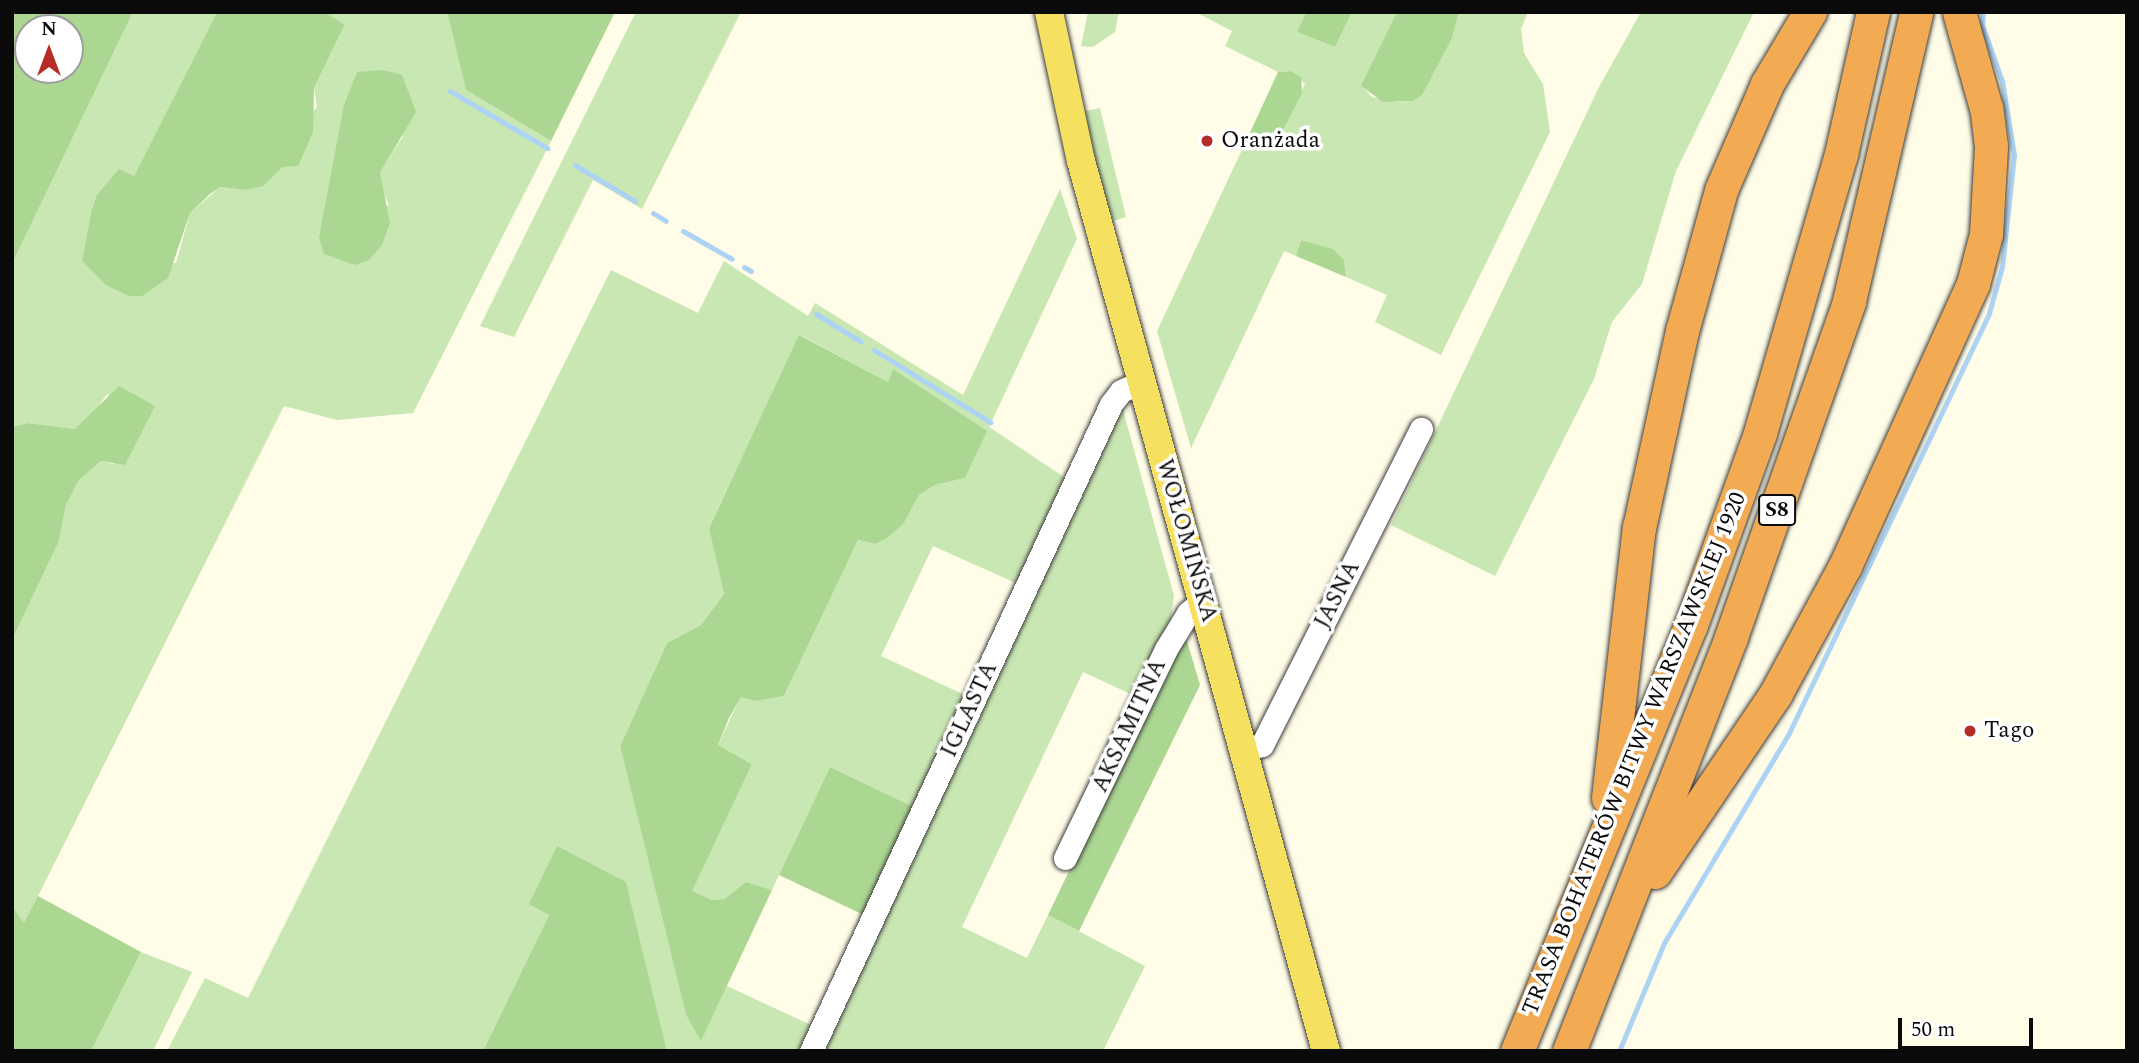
<!DOCTYPE html>
<html>
<head>
<meta charset="utf-8">
<style>
	body { margin:0 }
	#map { position:relative; width:2139px; height:1063px; overflow:hidden; background:#fffce7; font-family:Spectral,serif }
	div>[style] { position:absolute }
	.green>* { inset:0; background:#c9e7b3 }
	.forest>* { inset:0; background:#abd792 }
	.stream>* { height:5px; margin:-2.5px; padding:0 2.5px; transform-origin:2.5px; border-radius:2.5px; background:#add3f4 }
	.roads { filter:drop-shadow(0 0 2px #3d3d3d) drop-shadow(0 0 2px #3d3d3d) }
	.minor>* { height:23px; margin:-11.5px; padding:0 11.5px; transform-origin:11.5px; border-radius:11.5px; background:#fff }
	.major>* { height:28px; margin:-14px; padding:0 14px; transform-origin:14px; border-radius:14px; background:#f6e060 }
	.highway>* { height:33px; margin:-16.5px; padding:0 16.5px; transform-origin:16.5px; border-radius:16.5px; background:#f2ab52 }
	.dots>* { width:19px; height:19px; translate:-50% -50%; box-sizing:border-box; border:4px solid #fff; border-radius:50% }
	span { translate:-50% -50%; white-space:nowrap; text-align:center; line-height:1.15; -webkit-text-stroke:7px #fff; paint-order:stroke }
	.shield-label span { padding:2px 5px; background:#fff; border:2px solid; border-radius:5px; -webkit-text-stroke-width:0 }
	.shield-label { font-size:21px; color:#0a0a0a; font-weight:700 }
	.poi-label { font-size:23px; color:#0a0a0a }
	.left { translate:0 -50%; text-align:left }
	.street-label { font-size:23px; color:#0a0a0a }
	.frame { position:absolute; inset:0; border:14px solid #0a0a0a; pointer-events:none }
	.north { position:absolute; left:14px; top:14px; width:70px; height:70px; box-sizing:border-box; background:#fff; border:2px solid #9d9d9d; border-radius:50%; rotate:0deg; font-size:19px; font-weight:700; line-height:28px; text-align:center; color:#0a0a0a }
	.north::after { content:''; display:block; margin:auto; width:24px; height:32px; background:#b52d26; clip-path:polygon(50% 0,100% 100%,50% 72%,0 100%) }
	.scale { position:absolute; left:1898px; top:1018px; width:135px; height:32px; box-sizing:border-box; border:4px solid #0a0a0a; border-top:0; padding-left:9px; font-size:21px; line-height:24px; white-space:nowrap; color:#0a0a0a; -webkit-text-stroke:5px #fff; paint-order:stroke }
</style>
</head>
<body>
<div id="map">
	<div class="green">
		<i style="clip-path:polygon(evenodd,133px 12px,217px 12px,134px 176px,91px 212px,82px 261px,176px 263px,190px 213px,220px 187px,245px 190px,317px 107px,314px 88px,345px 26px,324px 12px,447px 12px,466px 90px,551px 141px,413px 413px,337px 420px,284px 406px,24px 924px,12px 906px,12px 640px,59px 541px,66px 505px,79px 480px,101px 461px,114px 464px,108px 393px,88px 420px,75px 429px,28px 423px,12px 427px,12px 264px,133px 12px,358px 72px,403px 136px,380px 173px,381px 188px,389px 205px,319px 236px,358px 72px)"></i>
		<i style="clip-path:polygon(636px 12px,741px 12px,642px 209px,593px 180px,514px 337px,480px 326px)"></i>
		<i style="clip-path:polygon(1088px 12px,1119px 12px,1115px 32px,1093px 47px,1081px 46px)"></i>
		<i style="clip-path:polygon(1195px 12px,1306px 12px,1297px 32px,1335px 47px,1352px 12px,1397px 12px,1362px 86px,1372px 97px,1397px 102px,1412px 101px,1452px 38px,1459px 12px,1528px 12px,1521px 29px,1524px 53px,1543px 84px,1550px 132px,1441px 355px,1375px 322px,1387px 295px,1346px 277px,1344px 260px,1332px 249px,1301px 240px,1296px 256px,1284px 251px,1191px 448px,1157px 331px,1248px 137px,1257px 142px,1280px 136px,1305px 84px,1290px 71px,1278px 72px,1225px 46px,1232px 31px)"></i>
		<i style="clip-path:polygon(1641px 12px,1754px 12px,1676px 171px,1642px 284px,1612px 322px,1594px 379px,1495px 576px,1391px 525px,1599px 87px)"></i>
		<i style="clip-path:polygon(1100px 108px,1126px 217px,1113px 221px,1081px 112px)"></i>
		<i style="clip-path:polygon(1060px 189px,1077px 239px,989px 427px,1070px 481px,1020px 585px,933px 546px,881px 656px,969px 697px,916px 808px,830px 767px,772px 890px,746px 882px,724px 899px,712px 900px,691px 891px,752px 764px,718px 745px,741px 696px,757px 701px,784px 696px,858px 540px,875px 544px,904px 523px,919px 495px,935px 485px,965px 478px,893px 370px,888px 382px,800px 335px,709px 527px,724px 594px,701px 625px,667px 643px,620px 746px,686px 1015px,701px 1040px,727px 986px,815px 1027px,804px 1051px,667px 1051px,626px 882px,549px 915px,483px 1051px,167px 1051px,205px 978px,248px 998px,611px 270px,698px 313px,724px 261px,808px 316px,815px 303px,963px 395px)"></i>
		<i style="clip-path:polygon(1122px 406px,1174px 596px,1170px 625px,1135px 696px,1083px 672px,962px 927px,1027px 958px,1048px 915px,1145px 966px,1103px 1051px,821px 1051px)"></i>
		<i style="clip-path:polygon(141px 952px,192px 972px,153px 1051px,91px 1051px)"></i>
	</div>
	<div class="forest">
		<i style="clip-path:polygon(evenodd,12px 12px,133px 12px,12px 264px,12px 12px,28px 28px,70px 28px,70px 70px,28px 70px,28px 28px)"></i>
		<i style="clip-path:polygon(217px 12px,324px 12px,345px 25px,314px 88px,313px 132px,298px 166px,282px 167px,263px 186px,245px 190px,220px 187px,210px 194px,190px 213px,168px 278px,142px 296px,129px 296px,106px 285px,82px 261px,91px 212px,97px 195px,119px 169px,134px 176px)"></i>
		<i style="clip-path:polygon(447px 12px,615px 12px,551px 141px,466px 90px)"></i>
		<i style="clip-path:polygon(1306px 12px,1352px 12px,1335px 47px,1297px 32px)"></i>
		<i style="clip-path:polygon(1397px 12px,1459px 12px,1452px 38px,1422px 95px,1412px 101px,1383px 102px,1361px 86px)"></i>
		<i style="clip-path:polygon(383px 70px,402px 75px,416px 112px,380px 173px,390px 223px,382px 245px,369px 260px,355px 265px,324px 254px,319px 237px,344px 105px,357px 72px)"></i>
		<i style="clip-path:polygon(1290px 71px,1301px 77px,1302px 93px,1280px 136px,1270px 143px,1257px 142px,1248px 137px,1278px 72px)"></i>
		<i style="clip-path:polygon(1301px 240px,1333px 249px,1344px 260px,1346px 277px,1296px 256px)"></i>
		<i style="clip-path:polygon(799px 335px,888px 382px,893px 369px,987px 431px,965px 478px,935px 485px,919px 495px,904px 523px,887px 538px,875px 544px,858px 540px,784px 696px,757px 701px,741px 697px,729px 718px,718px 745px,752px 764px,692px 891px,712px 900px,724px 899px,746px 882px,772px 890px,701px 1041px,686px 1015px,620px 746px,667px 643px,701px 625px,724px 594px,709px 528px)"></i>
		<i style="clip-path:polygon(119px 386px,155px 406px,125px 465px,101px 461px,79px 480px,66px 505px,59px 541px,12px 640px,12px 427px,28px 423px,75px 429px)"></i>
		<i style="clip-path:polygon(1184px 631px,1200px 685px,1079px 931px,1048px 915px)"></i>
		<i style="clip-path:polygon(830px 767px,916px 808px,866px 916px,779px 875px)"></i>
		<i style="clip-path:polygon(557px 846px,626px 882px,667px 1051px,483px 1051px,549px 915px,529px 904px)"></i>
		<i style="clip-path:polygon(38px 896px,141px 952px,91px 1051px,12px 1051px,12px 906px,24px 923px)"></i>
	</div>
	<div class="stream">
		<i style="left:450px;top:91px;width:113px;rotate:30.4deg"></i>
		<i style="left:575px;top:165px;width:70px;rotate:31deg"></i>
		<i style="left:653px;top:213px;width:15px;rotate:32deg"></i>
		<i style="left:683px;top:231px;width:56px;rotate:29.7deg"></i>
		<i style="left:744px;top:267px;width:8px;rotate:30deg"></i>
		<i style="left:816px;top:314px;width:52px;rotate:31.5deg"></i>
		<i style="left:874px;top:350px;width:137px;rotate:31.8deg"></i>
		<i style="left:1619px;top:1051px;width:117px;rotate:-67.4deg"></i>
		<i style="left:1664px;top:943px;width:244px;rotate:-59.2deg"></i>
		<i style="left:1789px;top:733px;width:465px;rotate:-64.5deg"></i>
		<i style="left:1989px;top:313px;width:48px;rotate:-74.2deg"></i>
		<i style="left:2002px;top:267px;width:113px;rotate:-83.9deg"></i>
		<i style="left:2014px;top:155px;width:75px;rotate:-99.2deg"></i>
		<i style="left:2002px;top:81px;width:59px;rotate:-109.7deg"></i>
		<i style="left:1982px;top:25px;width:13px;rotate:-86deg"></i>
	</div>
	<div class="roads">
		<div class="minor">
			<i style="left:1246px;top:749px;width:16px;rotate:-14deg"></i>
			<i style="left:1262px;top:745px;width:354px;rotate:-63.3deg"></i>
			<i style="left:1065px;top:858px;width:232px;rotate:-64.2deg"></i>
			<i style="left:1166px;top:649px;width:42px;rotate:-58.6deg"></i>
			<i style="left:1188px;top:613px;width:20px;rotate:-41deg"></i>
			<i style="left:811px;top:1051px;width:713px;rotate:-65.12deg"></i>
			<i style="left:1111px;top:404px;width:16px;rotate:-52deg"></i>
			<i style="left:1121px;top:391px;width:22px;rotate:-24deg"></i>
		</div>
		<div class="major">
			<i style="left:1049px;top:12px;width:152px;rotate:77.9deg"></i>
			<i style="left:1081px;top:161px;width:923px;rotate:74.61deg"></i>
		</div>
		<div class="highway">
			<i style="left:1608px;top:798px;width:272px;rotate:-83.5deg"></i>
			<i style="left:1639px;top:528px;width:202px;rotate:-77.7deg"></i>
			<i style="left:1682px;top:331px;width:146px;rotate:-74.5deg"></i>
			<i style="left:1721px;top:190px;width:116px;rotate:-66.5deg"></i>
			<i style="left:1767px;top:84px;width:84px;rotate:-59.2deg"></i>
			<i style="left:1655px;top:872px;width:216px;rotate:-55.9deg"></i>
			<i style="left:1776px;top:693px;width:145px;rotate:-61.5deg"></i>
			<i style="left:1845px;top:566px;width:310px;rotate:-65.6deg"></i>
			<i style="left:1973px;top:284px;width:52px;rotate:-75.4deg"></i>
			<i style="left:1986px;top:234px;width:88px;rotate:-86.7deg"></i>
			<i style="left:1991px;top:146px;width:38px;rotate:-97deg"></i>
			<i style="left:1986px;top:108px;width:100px;rotate:-105.7deg"></i>
			<i style="left:1517px;top:1051px;width:460px;rotate:-67.8deg"></i>
			<i style="left:1691px;top:625px;width:204px;rotate:-70.2deg"></i>
			<i style="left:1760px;top:433px;width:291px;rotate:-73.8deg"></i>
			<i style="left:1841px;top:154px;width:146px;rotate:-77.3deg"></i>
			<i style="left:1569px;top:1051px;width:445px;rotate:-68.6deg"></i>
			<i style="left:1731px;top:637px;width:356px;rotate:-70.6deg"></i>
			<i style="left:1849px;top:301px;width:297px;rotate:-76.9deg"></i>
		</div>
	</div>
	<div class="dots">
		<i style="left:1207px;top:141px;background:#b52d26"></i>
		<i style="left:1970px;top:731px;background:#b52d26"></i>
	</div>
	<div class="shield-label">
		<span style="left:1777px;top:510px">S8</span>
	</div>
	<div class="poi-label">
		<span class="left" style="left:1221px;top:141px">Oranżada</span>
		<span class="left" style="left:1984px;top:731px">Tago</span>
	</div>
	<div class="street-label">
		<span style="left:1186px;top:541px;rotate:74deg">WOŁOMIŃSKA</span>
		<span style="left:1338px;top:595px;rotate:-63deg">JASNA</span>
		<span style="left:970px;top:710px;rotate:-65deg">IGLASTA</span>
		<span style="left:1130px;top:726px;rotate:-65deg">AKSAMITNA</span>
		<span style="left:1635px;top:754px;rotate:-68deg">TRASA BOHATERÓW BITWY WARSZAWSKIEJ 1920</span>
	</div>
	<div class="frame"></div>
	<div class="north">N</div>
	<div class="scale">50 m</div>
</div>
</body>
</html>
